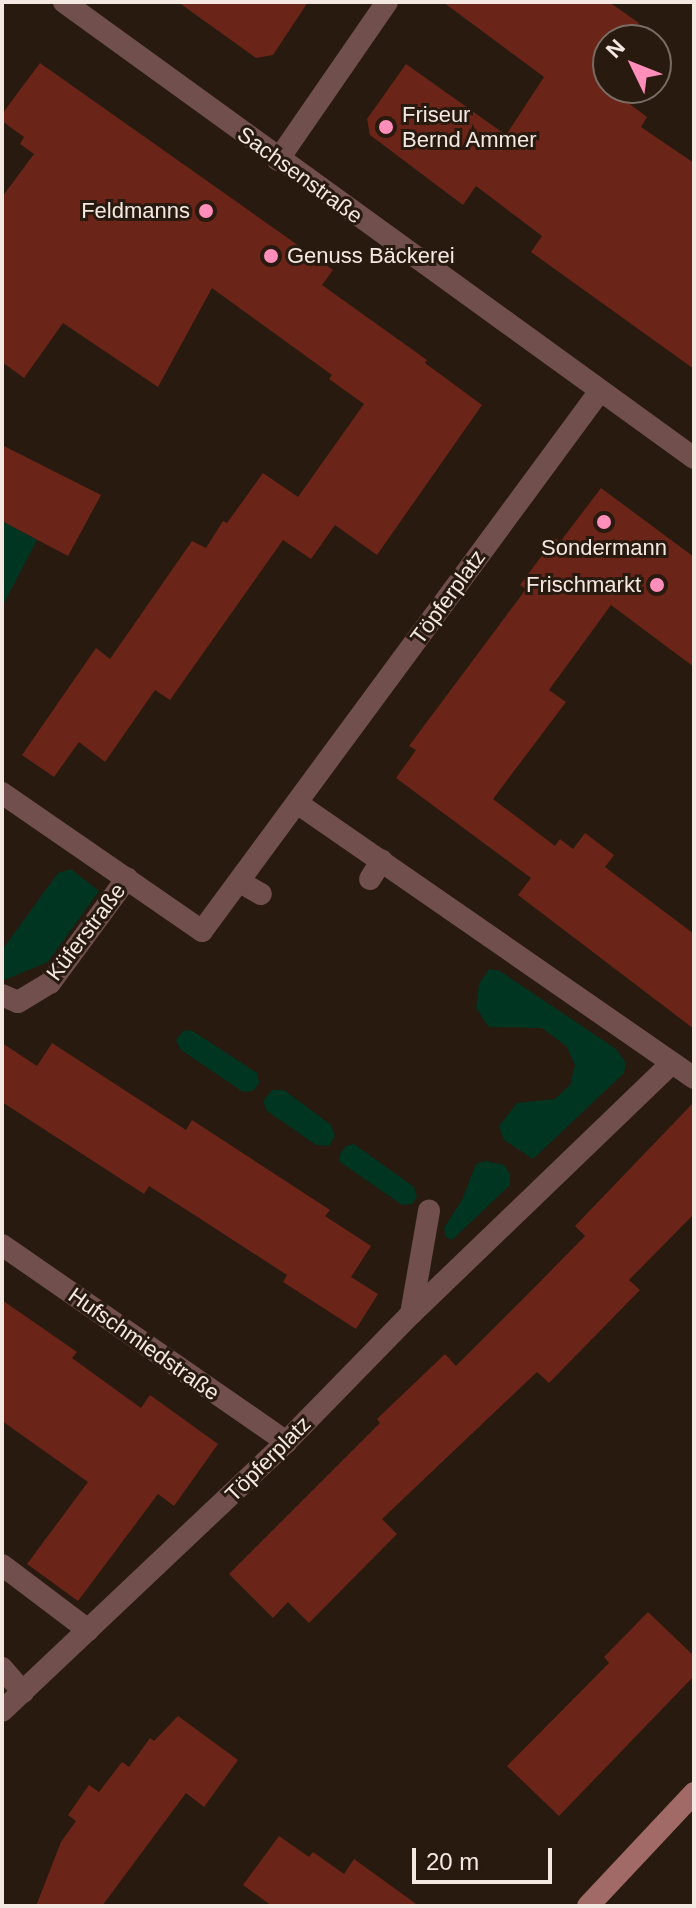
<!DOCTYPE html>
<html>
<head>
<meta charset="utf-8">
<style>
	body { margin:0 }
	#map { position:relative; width:696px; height:1908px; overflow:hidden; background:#281a0f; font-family:Arial,sans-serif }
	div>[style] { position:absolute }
	.green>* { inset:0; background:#003522 }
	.building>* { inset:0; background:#6b2418 }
	.minor>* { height:22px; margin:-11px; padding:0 11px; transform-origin:11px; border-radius:11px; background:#714f4c }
	.tertiary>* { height:22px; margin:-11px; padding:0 11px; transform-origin:11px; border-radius:11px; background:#714f4c }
	.secondary>* { height:22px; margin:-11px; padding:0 11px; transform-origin:11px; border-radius:11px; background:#a16a66 }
	.dots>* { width:22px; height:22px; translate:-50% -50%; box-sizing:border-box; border:4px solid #281a0f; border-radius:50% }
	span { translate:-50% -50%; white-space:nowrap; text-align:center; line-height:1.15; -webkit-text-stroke:6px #281a0f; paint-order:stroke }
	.poi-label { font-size:22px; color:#f3e9e2 }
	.left { translate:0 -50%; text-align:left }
	.right { translate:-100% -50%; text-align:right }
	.street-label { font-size:22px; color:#f3e9e2 }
	.frame { position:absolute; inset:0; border:4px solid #f3e9e2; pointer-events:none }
	.north { position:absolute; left:592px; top:24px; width:80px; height:80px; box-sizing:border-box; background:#281a0f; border:2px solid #796d63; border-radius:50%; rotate:313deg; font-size:22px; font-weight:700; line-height:32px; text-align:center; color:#f3e9e2 }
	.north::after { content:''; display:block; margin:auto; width:28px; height:36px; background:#ff8eba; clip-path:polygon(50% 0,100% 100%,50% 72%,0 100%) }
	.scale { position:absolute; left:412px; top:1848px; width:140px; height:36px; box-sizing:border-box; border:4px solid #f3e9e2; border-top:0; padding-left:10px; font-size:24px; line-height:28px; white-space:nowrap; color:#f3e9e2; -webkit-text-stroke:6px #281a0f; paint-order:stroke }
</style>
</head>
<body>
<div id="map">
	<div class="green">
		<i style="clip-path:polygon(2px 521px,37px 540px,2px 607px)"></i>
		<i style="clip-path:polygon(71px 869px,99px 891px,48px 962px,2px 981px,2px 950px,58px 873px)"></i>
		<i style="clip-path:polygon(489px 969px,500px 971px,616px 1049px,626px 1063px,624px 1073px,533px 1159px,504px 1140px,499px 1126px,517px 1103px,555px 1099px,570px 1085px,575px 1065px,566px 1046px,542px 1028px,489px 1027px,476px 1008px,479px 984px)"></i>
		<i style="clip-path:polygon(191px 1030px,257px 1073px,259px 1083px,253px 1091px,243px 1092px,181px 1050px,176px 1040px,183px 1031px)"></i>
		<i style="clip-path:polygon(272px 1090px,284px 1090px,331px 1125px,335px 1136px,329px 1146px,316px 1145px,267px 1111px,263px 1101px)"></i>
		<i style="clip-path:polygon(354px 1144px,414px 1187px,417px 1197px,412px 1204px,402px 1205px,340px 1162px,340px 1154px,346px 1146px)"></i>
		<i style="clip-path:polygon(485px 1161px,504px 1165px,510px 1174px,510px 1185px,452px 1240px,446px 1237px,444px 1228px,462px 1200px,476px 1164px)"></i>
	</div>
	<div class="building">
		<i style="clip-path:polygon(178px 2px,308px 2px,273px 55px,256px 58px)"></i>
		<i style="clip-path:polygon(443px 2px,609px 2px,639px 23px,626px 40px,608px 40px,608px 66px,598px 80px,647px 117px,641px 127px,694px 163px,694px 369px,531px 252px,542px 236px,476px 186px,463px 205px,370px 135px,367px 119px,406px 64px,506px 135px,544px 77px)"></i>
		<i style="clip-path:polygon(40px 63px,333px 270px,322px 285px,427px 360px,425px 363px,482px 405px,377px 555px,335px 525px,311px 559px,283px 540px,170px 700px,155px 690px,105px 762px,79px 742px,54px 777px,22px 755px,96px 648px,110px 659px,192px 541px,206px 548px,223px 521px,227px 523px,263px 473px,298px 497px,364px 404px,329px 379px,332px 375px,212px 288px,158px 387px,63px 323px,24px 378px,2px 362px,2px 197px,34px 154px,20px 144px,24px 137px,2px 121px,2px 114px)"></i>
		<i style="clip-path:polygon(2px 445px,101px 495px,68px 556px,2px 521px)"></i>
		<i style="clip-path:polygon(601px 488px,694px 557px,694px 667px,611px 605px,549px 690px,566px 702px,493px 799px,555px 846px,560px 839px,573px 849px,585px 833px,614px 855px,605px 867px,694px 934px,694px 1029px,518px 895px,531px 878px,396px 778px,416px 750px,409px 746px,526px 589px,520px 585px,555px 538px,560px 542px)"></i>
		<i style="clip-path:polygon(2px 1043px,37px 1066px,52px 1043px,186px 1130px,192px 1120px,330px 1210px,325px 1216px,371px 1246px,351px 1277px,378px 1294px,356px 1329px,283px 1282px,287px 1275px,196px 1216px,149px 1186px,144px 1194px,2px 1102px)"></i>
		<i style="clip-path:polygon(694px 1102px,694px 1214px,629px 1280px,640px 1290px,549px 1383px,537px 1372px,382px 1519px,397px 1534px,309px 1623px,288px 1602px,273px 1618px,229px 1574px,380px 1423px,377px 1419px,445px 1354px,456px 1366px,524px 1298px,585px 1236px,575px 1226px)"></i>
		<i style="clip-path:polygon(2px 1300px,77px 1352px,72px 1358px,141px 1408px,150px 1395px,218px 1444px,174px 1506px,158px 1494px,78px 1601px,27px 1564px,88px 1482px,2px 1421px)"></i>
		<i style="clip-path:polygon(648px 1612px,694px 1656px,694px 1676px,559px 1816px,507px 1766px,609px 1663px,604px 1657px)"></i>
		<i style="clip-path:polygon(178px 1716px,238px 1760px,204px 1807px,186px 1793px,102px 1906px,36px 1906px,61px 1842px,76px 1821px,68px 1815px,89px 1785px,99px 1792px,122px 1762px,129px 1767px,150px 1738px,154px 1741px)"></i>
		<i style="clip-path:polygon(279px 1836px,309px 1857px,313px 1852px,344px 1874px,354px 1859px,419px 1906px,272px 1906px,243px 1885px)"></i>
	</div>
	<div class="minor">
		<i style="left:278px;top:160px;width:192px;rotate:-55.4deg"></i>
		<i style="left:2px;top:793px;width:243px;rotate:34.6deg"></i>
		<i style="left:202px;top:931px;width:671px;rotate:-53.61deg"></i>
		<i style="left:297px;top:803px;width:483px;rotate:34.7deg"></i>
		<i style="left:370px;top:879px;width:22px;rotate:-58deg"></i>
		<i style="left:240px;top:882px;width:24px;rotate:30deg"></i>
		<i style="left:2px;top:995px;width:17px;rotate:24deg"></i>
		<i style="left:18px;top:1002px;width:37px;rotate:-31deg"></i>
		<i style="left:50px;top:983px;width:130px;rotate:-53.7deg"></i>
		<i style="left:2px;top:1245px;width:346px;rotate:34.7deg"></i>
		<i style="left:411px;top:1314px;width:105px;rotate:-80.1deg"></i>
		<i style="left:2px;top:1565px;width:108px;rotate:37.1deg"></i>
		<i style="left:2px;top:1668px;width:32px;rotate:49deg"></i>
		<i style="left:2px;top:1711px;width:391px;rotate:-43.4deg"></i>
		<i style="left:286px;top:1442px;width:179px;rotate:-45.7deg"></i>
		<i style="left:411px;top:1314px;width:362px;rotate:-43.9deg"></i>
	</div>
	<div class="tertiary">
		<i style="left:64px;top:2px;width:778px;rotate:35.9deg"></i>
	</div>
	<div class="secondary">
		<i style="left:588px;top:1906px;width:155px;rotate:-46.8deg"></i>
	</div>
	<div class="dots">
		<i style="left:386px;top:127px;background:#ff8eba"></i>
		<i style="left:206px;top:211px;background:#ff8eba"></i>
		<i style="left:271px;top:256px;background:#ff8eba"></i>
		<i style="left:604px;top:522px;background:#ff8eba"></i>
		<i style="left:657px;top:585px;background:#ff8eba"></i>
	</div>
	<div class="poi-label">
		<span class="left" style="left:402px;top:127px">Friseur<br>Bernd Ammer</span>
		<span class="right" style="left:190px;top:211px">Feldmanns</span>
		<span class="left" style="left:287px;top:256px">Genuss Bäckerei</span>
		<span style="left:604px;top:548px">Sondermann</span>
		<span class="right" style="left:641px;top:585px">Frischmarkt</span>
	</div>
	<div class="street-label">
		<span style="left:300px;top:175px;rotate:36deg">Sachsenstraße</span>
		<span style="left:448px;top:597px;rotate:-54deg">Töpferplatz</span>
		<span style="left:86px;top:932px;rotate:-53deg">Küferstraße</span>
		<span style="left:144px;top:1344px;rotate:35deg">Hufschmiedstraße</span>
		<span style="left:268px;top:1459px;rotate:-45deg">Töpferplatz</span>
	</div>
	<div class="frame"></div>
	<div class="north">N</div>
	<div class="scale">20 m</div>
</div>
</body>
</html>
